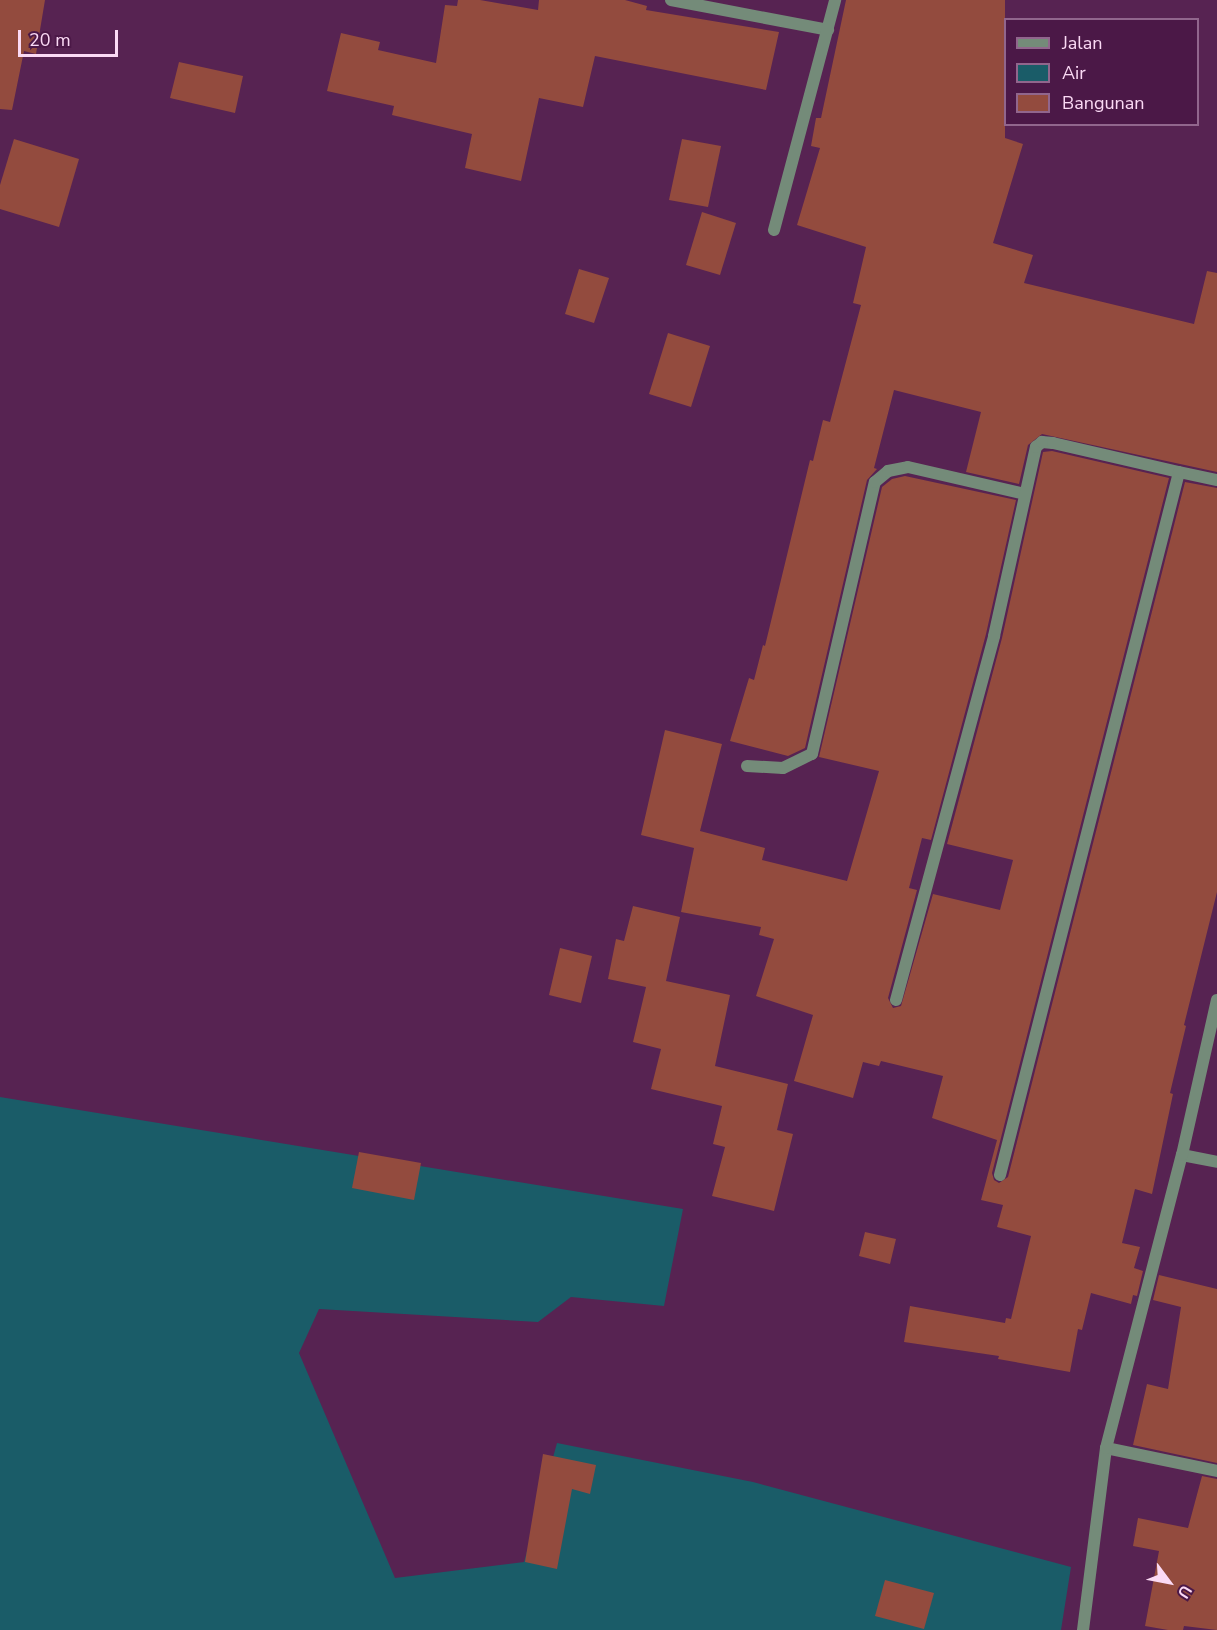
<!DOCTYPE html>
<html>
<head>
<meta charset="utf-8">
<style>
	body { margin:0 }
	#map { position:relative; width:1217px; height:1630px; overflow:hidden; background:#572352; font-family:"Nunito Sans",sans-serif }
	div>[style] { position:absolute }
	.water>* { inset:0; background:#1a5c68 }
	.building>* { inset:0; background:#934b3e }
	.minor>* { height:12px; margin:-6px; padding:0 6px; transform-origin:6px; border-radius:6px; background:#748b79 }
	span { translate:-50% -50%; white-space:nowrap; text-align:center; line-height:1.15; -webkit-text-stroke:4.5px #4b1847; paint-order:stroke }
	.legend { position:absolute; left:1004px; top:18px; width:195px; height:108px; box-sizing:border-box; background:#4b1847; border:2px solid #91668d; margin:0; padding:8px 10px; list-style:none; font-size:18px; color:#fbdaf5 }
	.legend li { display:flex; align-items:center; gap:12px; height:30px }
	.legend b { width:30px; border:2px solid #91668d }
	.north { position:absolute; left:1139px; top:1552px; width:60px; height:60px; -webkit-text-stroke:4px #4b1847; paint-order:stroke; rotate:122deg; font-size:16px; font-weight:700; line-height:24px; text-align:center; color:#fbdaf5 }
	.north::after { content:''; display:block; margin:auto; width:21px; height:27px; background:#fbdaf5; clip-path:polygon(50% 0,100% 100%,50% 72%,0 100%) }
	.scale { position:absolute; left:18px; top:30px; width:100px; height:27px; box-sizing:border-box; border:3px solid #fbdaf5; border-top:0; padding-left:8px; font-size:18px; line-height:21px; white-space:nowrap; color:#fbdaf5; -webkit-text-stroke:4px #4b1847; paint-order:stroke }
</style>
</head>
<body>
<div id="map">
	<div class="water">
		<i style="clip-path:polygon(0 1097px,683px 1209px,664px 1306px,571px 1297px,538px 1322px,319px 1309px,299px 1353px,395px 1578px,524px 1562px,557px 1443px,753px 1482px,1071px 1567px,1061px 1630px,0 1630px)"></i>
	</div>
	<div class="building">
		<i style="clip-path:polygon(0 0,45px 0,36px 54px,24px 51px,12px 110px,0 109px)"></i>
		<i style="clip-path:polygon(458px 0,480px 0,538px 10px,539px 0,625px 0,647px 6px,646px 10px,779px 32px,766px 90px,595px 56px,583px 107px,539px 98px,521px 181px,465px 168px,472px 134px,392px 115px,394px 106px,327px 91px,341px 33px,380px 42px,378px 50px,436px 63px,445px 5px,457px 6px)"></i>
		<i style="clip-path:polygon(846px 0,1005px 0,1005px 138px,1023px 144px,993px 243px,1033px 255px,1024px 283px,1194px 324px,1207px 271px,1217px 273px,1217px 472px,1042px 434px,1028px 445px,1019px 484px,966px 472px,981px 412px,894px 390px,874px 468px,877px 469px,867px 480px,805px 748px,788px 756px,730px 741px,749px 678px,754px 680px,763px 645px,765px 646px,810px 460px,813px 461px,823px 420px,830px 422px,861px 305px,853px 303px,866px 247px,797px 225px,820px 148px,811px 146px,816px 118px,821px 118px)"></i>
		<i style="clip-path:polygon(179px 62px,243px 76px,235px 113px,170px 98px)"></i>
		<i style="clip-path:polygon(14px 139px,79px 159px,59px 227px,0 209px,0 185px)"></i>
		<i style="clip-path:polygon(682px 139px,721px 146px,708px 207px,669px 200px)"></i>
		<i style="clip-path:polygon(702px 212px,736px 223px,720px 275px,686px 265px)"></i>
		<i style="clip-path:polygon(579px 269px,609px 278px,594px 323px,565px 314px)"></i>
		<i style="clip-path:polygon(668px 333px,710px 346px,691px 407px,649px 394px)"></i>
		<i style="clip-path:polygon(1052px 451px,1169px 478px,992px 1173px,994px 1180px,999px 1183px,1008px 1177px,1185px 482px,1217px 488px,1217px 892px,1184px 1025px,1186px 1026px,1170px 1093px,1173px 1094px,1152px 1194px,1135px 1189px,1122px 1243px,1140px 1247px,1134px 1268px,1143px 1271px,1137px 1296px,1133px 1295px,1131px 1304px,1091px 1293px,1082px 1330px,1078px 1329px,1070px 1372px,998px 1359px,999px 1356px,904px 1342px,910px 1306px,1005px 1323px,1006px 1318px,1011px 1319px,1031px 1236px,997px 1227px,1003px 1205px,981px 1200px,997px 1140px,932px 1118px,943px 1076px,881px 1061px,879px 1066px,863px 1062px,853px 1098px,794px 1081px,813px 1015px,756px 996px,774px 939px,759px 935px,761px 927px,681px 912px,694px 848px,641px 835px,665px 730px,722px 744px,700px 831px,765px 848px,762px 860px,847px 881px,879px 771px,819px 757px,882px 487px,892px 479px,905px 476px,1016px 500px,986px 634px,931px 840px,922px 838px,909px 888px,917px 890px,888px 998px,893px 1008px,901px 1006px,933px 894px,1000px 910px,1013px 860px,947px 844px,1002px 638px,1043px 452px)"></i>
		<i style="clip-path:polygon(633px 906px,680px 917px,666px 981px,730px 995px,715px 1066px,788px 1084px,777px 1130px,793px 1134px,774px 1211px,712px 1196px,725px 1147px,713px 1144px,722px 1106px,651px 1089px,661px 1049px,633px 1042px,646px 987px,608px 979px,616px 939px,624px 941px)"></i>
		<i style="clip-path:polygon(560px 948px,592px 956px,581px 1003px,549px 995px)"></i>
		<i style="clip-path:polygon(359px 1152px,421px 1163px,414px 1200px,352px 1188px)"></i>
		<i style="clip-path:polygon(865px 1232px,896px 1239px,890px 1264px,859px 1256px)"></i>
		<i style="clip-path:polygon(1159px 1275px,1217px 1289px,1217px 1463px,1133px 1445px,1147px 1384px,1168px 1389px,1181px 1307px,1153px 1300px)"></i>
		<i style="clip-path:polygon(543px 1454px,596px 1465px,590px 1494px,572px 1489px,557px 1569px,525px 1562px)"></i>
		<i style="clip-path:polygon(1202px 1476px,1217px 1479px,1217px 1630px,1184px 1626px,1183px 1630px,1168px 1630px,1145px 1626px,1159px 1551px,1133px 1546px,1138px 1518px,1188px 1528px)"></i>
		<i style="clip-path:polygon(885px 1580px,934px 1593px,924px 1629px,875px 1616px)"></i>
	</div>
	<div class="minor">
		<i style="left:671px;top:0;width:160px;rotate:10.8deg"></i>
		<i style="left:774px;top:230px;width:238px;rotate:-75.1deg"></i>
		<i style="left:747px;top:766px;width:36px;rotate:3deg"></i>
		<i style="left:783px;top:768px;width:32px;rotate:-26deg"></i>
		<i style="left:812px;top:754px;width:279px;rotate:-77deg"></i>
		<i style="left:875px;top:482px;width:17px;rotate:-40deg"></i>
		<i style="left:888px;top:471px;width:20px;rotate:-11deg"></i>
		<i style="left:908px;top:467px;width:120px;rotate:13deg"></i>
		<i style="left:896px;top:1000px;width:377px;rotate:-74.9deg"></i>
		<i style="left:994px;top:636px;width:194px;rotate:-77.5deg"></i>
		<i style="left:1036px;top:447px;width:8px;rotate:-40deg"></i>
		<i style="left:1042px;top:442px;width:11px;rotate:5deg"></i>
		<i style="left:1053px;top:443px;width:129px;rotate:13deg"></i>
		<i style="left:1182px;top:1155px;width:36px;rotate:11deg"></i>
		<i style="left:1000px;top:1175px;width:725px;rotate:-75.71deg"></i>
		<i style="left:1179px;top:472px;width:39px;rotate:12deg"></i>
		<i style="left:1106px;top:1448px;width:113px;rotate:11.7deg"></i>
		<i style="left:1083px;top:1630px;width:183px;rotate:-82.8deg"></i>
		<i style="left:1106px;top:1448px;width:303px;rotate:-75.5deg"></i>
		<i style="left:1182px;top:1155px;width:159px;rotate:-77.3deg"></i>
	</div>
	<ul class="legend">
	<li><b style="height:8px;background:#748b79"></b>Jalan</li>
	<li><b style="height:16px;background:#1a5c68"></b>Air</li>
	<li><b style="height:16px;background:#934b3e"></b>Bangunan</li>
	</ul>
	<div class="north">U</div>
	<div class="scale">20 m</div>
</div>
</body>
</html>
